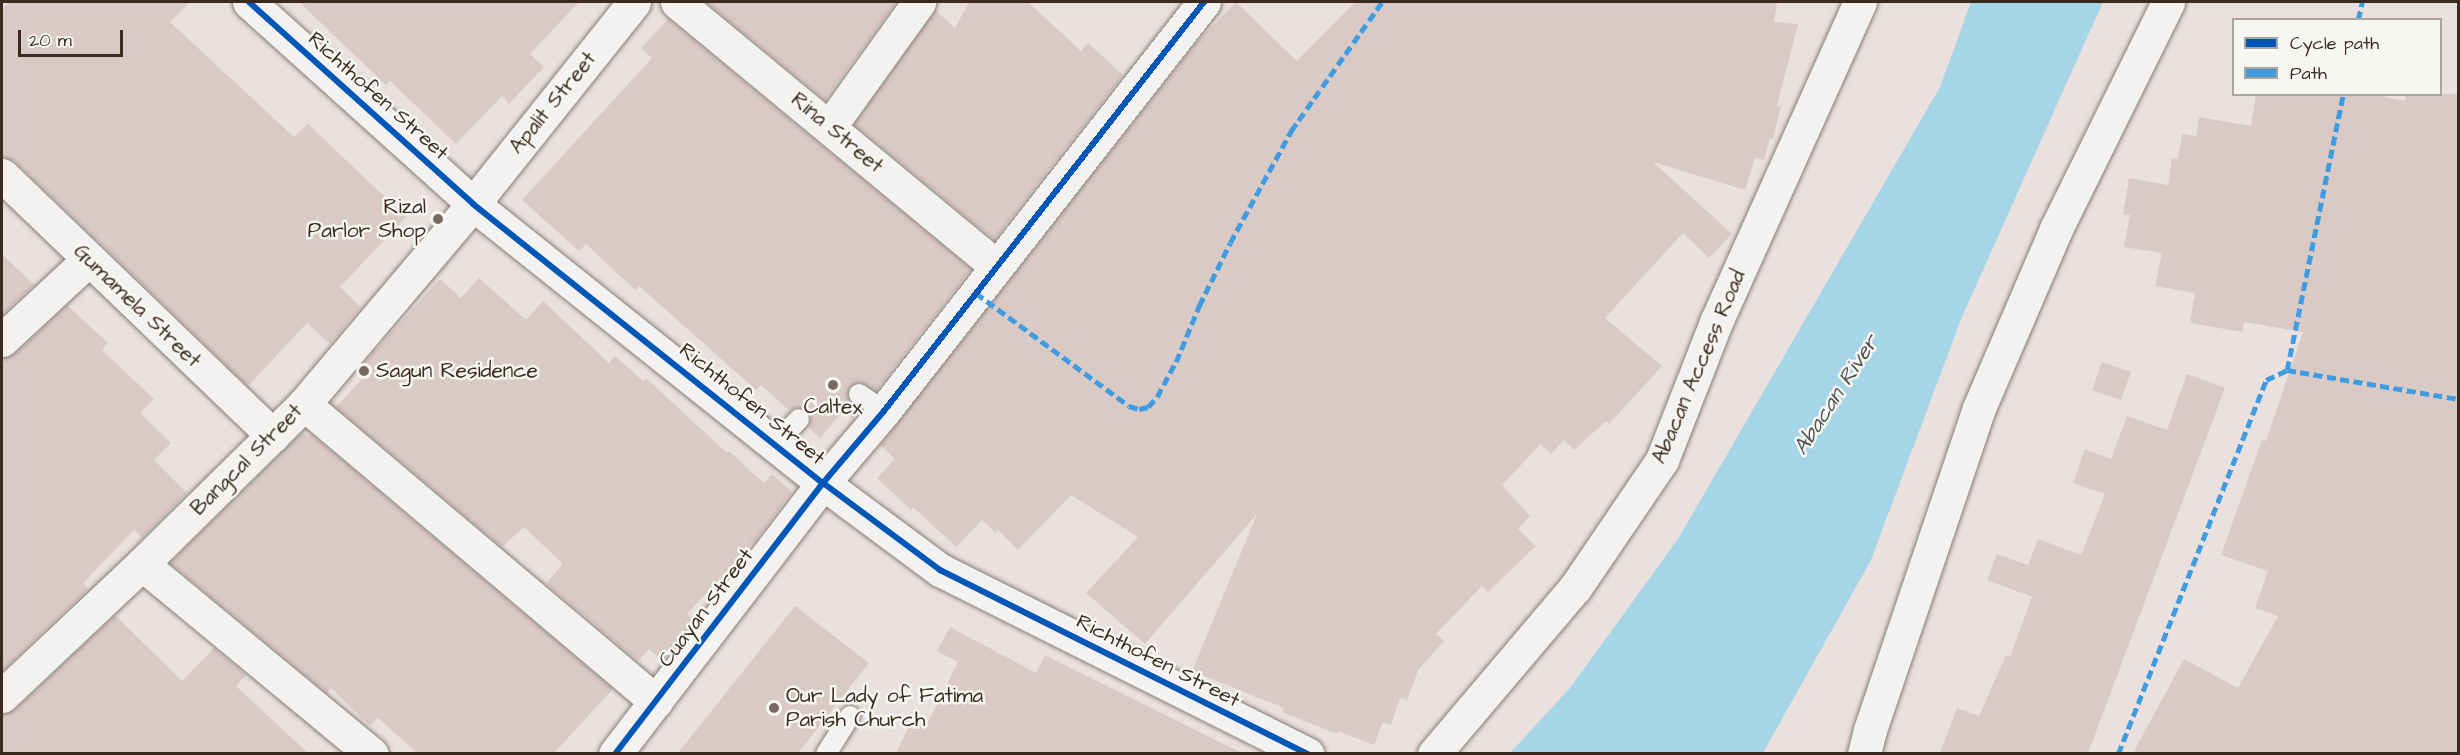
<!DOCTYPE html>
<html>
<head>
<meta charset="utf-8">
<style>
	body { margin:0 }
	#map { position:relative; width:2460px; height:755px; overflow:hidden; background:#eae1de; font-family:"Architects Daughter",sans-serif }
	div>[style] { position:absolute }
	.water>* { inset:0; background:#a7d5e8 }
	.building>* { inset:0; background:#dacac6 }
	.roads { filter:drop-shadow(0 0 2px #857d79) drop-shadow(0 0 2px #857d79) }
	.service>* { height:20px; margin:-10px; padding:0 10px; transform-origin:10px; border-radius:10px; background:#f3f2f0 }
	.minor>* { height:33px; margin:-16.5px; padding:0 16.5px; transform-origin:16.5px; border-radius:16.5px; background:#f3f2f0 }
	.tertiary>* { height:33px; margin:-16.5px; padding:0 16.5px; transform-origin:16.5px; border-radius:16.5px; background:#f3f2f0 }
	.quiet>* { height:4.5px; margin-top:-2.25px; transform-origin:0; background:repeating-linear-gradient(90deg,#3f9ce0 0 9px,transparent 0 13.5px) }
	.cycleway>* { height:6px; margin:-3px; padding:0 3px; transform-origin:3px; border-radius:3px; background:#0057b8 }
	.dots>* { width:16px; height:16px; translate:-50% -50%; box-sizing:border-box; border:3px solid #f6f6f2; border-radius:50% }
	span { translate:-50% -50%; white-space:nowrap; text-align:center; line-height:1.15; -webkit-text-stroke:5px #f6f6f2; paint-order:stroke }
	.street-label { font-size:21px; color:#3b2a1e }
	.poi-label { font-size:21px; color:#3b2a1e }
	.right { translate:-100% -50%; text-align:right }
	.left { translate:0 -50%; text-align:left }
	.water-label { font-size:22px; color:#4f5452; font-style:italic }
	.frame { position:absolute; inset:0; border:3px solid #3b2a1e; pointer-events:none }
	.legend { position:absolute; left:2232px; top:18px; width:210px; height:78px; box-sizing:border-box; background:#f6f6f2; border:2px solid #aba49d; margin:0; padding:8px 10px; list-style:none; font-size:18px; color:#3b2a1e }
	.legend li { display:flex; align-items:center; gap:12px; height:30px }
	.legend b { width:30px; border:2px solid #aba49d }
	.scale { position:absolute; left:18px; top:30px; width:105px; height:27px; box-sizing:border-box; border:3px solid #3b2a1e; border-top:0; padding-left:8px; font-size:18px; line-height:21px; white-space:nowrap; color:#3b2a1e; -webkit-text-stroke:4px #f6f6f2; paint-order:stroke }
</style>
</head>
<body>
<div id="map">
	<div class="water">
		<i style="clip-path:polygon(1971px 2px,2103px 2px,1962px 317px,1871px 560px,1763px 753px,1510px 753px,1570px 688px,1678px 539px,1940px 87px)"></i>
	</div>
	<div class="building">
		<i style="clip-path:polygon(9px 2px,190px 2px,170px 22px,294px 137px,308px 124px,406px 217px,340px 287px,361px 307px,330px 344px,307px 323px,248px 386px,15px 161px,2px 157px,2px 10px)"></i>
		<i style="clip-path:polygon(299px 2px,579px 2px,530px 54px,544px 67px,509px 104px,502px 96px,456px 144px,390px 81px,386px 85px)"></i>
		<i style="clip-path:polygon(706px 2px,892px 2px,895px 4px,825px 100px)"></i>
		<i style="clip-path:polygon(969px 2px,1028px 2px,1081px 51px,1088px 43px,1123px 75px,994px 240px,854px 124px,935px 10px,955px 28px)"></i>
		<i style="clip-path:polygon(1236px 2px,1297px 61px,1355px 2px,1777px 2px,1774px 22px,1798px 24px,1777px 106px,1781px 106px,1773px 139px,1770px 138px,1764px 160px,1755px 158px,1745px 190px,1653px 162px,1732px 234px,1709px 258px,1683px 233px,1605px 318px,1662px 366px,1609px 424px,1606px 421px,1574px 450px,1564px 440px,1551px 454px,1541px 444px,1502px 485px,1530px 516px,1518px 529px,1536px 546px,1488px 592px,1482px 586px,1436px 634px,1444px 641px,1418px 670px,1407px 700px,1400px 698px,1391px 725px,1383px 722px,1374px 745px,1338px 731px,1337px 734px,1282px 712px,1284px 708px,1192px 671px,1257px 514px,1145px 644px,1086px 593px,1138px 537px,1071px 495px,1018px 550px,998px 530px,996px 533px,982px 520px,956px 547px,913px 507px,911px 510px,877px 478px,895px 459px,880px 445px,1196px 43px)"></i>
		<i style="clip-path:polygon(668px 19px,971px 269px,876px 391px,860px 382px,849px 387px,849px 400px,861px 410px,853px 419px,844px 410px,820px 438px,808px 427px,811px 416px,807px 410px,796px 407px,790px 411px,761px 385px,756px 390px,639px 286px,635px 290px,586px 244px,579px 251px,522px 200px,652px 58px,641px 48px)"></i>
		<i style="clip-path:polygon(2256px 94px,2370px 94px,2405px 101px,2406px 94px,2458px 94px,2458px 753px,2133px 753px,2184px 659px,2238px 688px,2278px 616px,2255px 608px,2268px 571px,2221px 555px,2262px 440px,2266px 441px,2303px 332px,2244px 322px,2242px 332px,2190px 323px,2195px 293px,2155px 286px,2162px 253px,2124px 247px,2130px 215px,2123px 214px,2129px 178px,2168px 185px,2172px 158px,2178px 159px,2182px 134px,2196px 136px,2199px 117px,2251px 126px)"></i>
		<i style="clip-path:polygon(2px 254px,34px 285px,2px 315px)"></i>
		<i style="clip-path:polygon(479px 278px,526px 320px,543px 301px,609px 363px,615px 356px,643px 381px,646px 378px,727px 453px,729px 451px,764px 483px,772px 474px,792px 492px,759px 536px,687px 614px,694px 620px,663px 661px,649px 649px,638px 661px,546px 583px,563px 564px,524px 527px,502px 547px,336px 407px,363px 378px,356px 372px,440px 279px,461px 298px)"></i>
		<i style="clip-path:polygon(67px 305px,108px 343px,102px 350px,154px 399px,140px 413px,171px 443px,154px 460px,187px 493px,142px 538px,134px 530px,83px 583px,88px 589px,2px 671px,2px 358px,15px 354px)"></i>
		<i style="clip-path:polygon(2102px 362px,2131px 372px,2121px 400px,2092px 390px)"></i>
		<i style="clip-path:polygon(2187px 374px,2225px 388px,2088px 753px,1940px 753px,1957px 708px,1979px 716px,2006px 655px,2010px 657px,2032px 597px,1987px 580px,1997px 554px,2028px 565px,2038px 539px,2081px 555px,2105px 494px,2073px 483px,2085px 449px,2111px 459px,2127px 416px,2167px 430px)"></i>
		<i style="clip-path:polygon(302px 432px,308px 437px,311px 434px,613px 689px,554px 753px,417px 753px,378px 718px,370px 726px,331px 688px,327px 693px,170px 563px)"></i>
		<i style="clip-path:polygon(795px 606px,869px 663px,798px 753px,678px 753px)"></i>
		<i style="clip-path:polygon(115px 615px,182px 681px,214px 648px,246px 675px,236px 686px,308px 753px,2px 753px,2px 714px,15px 710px)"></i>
		<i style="clip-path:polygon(950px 627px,1036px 673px,1045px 655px,1242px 753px,896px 753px,911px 722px,925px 728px,958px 662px,937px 651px)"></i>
	</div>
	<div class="roads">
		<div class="service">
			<i style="left:859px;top:394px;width:30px;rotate:34deg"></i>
			<i style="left:776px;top:443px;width:33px;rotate:-46deg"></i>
			<i style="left:826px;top:754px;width:45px;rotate:-57.7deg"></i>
		</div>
		<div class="minor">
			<i style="left:677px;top:2px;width:413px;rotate:39.6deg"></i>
			<i style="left:830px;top:126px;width:153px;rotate:-54.3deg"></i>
			<i style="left:2px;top:175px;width:376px;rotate:43.9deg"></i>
			<i style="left:2px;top:340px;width:117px;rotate:-42.9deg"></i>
			<i style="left:304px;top:404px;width:461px;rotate:40.2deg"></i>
			<i style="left:142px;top:564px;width:298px;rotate:39.6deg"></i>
			<i style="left:2px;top:696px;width:192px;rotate:-43.3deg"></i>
			<i style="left:142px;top:564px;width:228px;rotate:-44.6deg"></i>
			<i style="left:304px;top:404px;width:262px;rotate:-49.8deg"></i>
			<i style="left:473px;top:204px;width:258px;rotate:-51.4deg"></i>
			<i style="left:615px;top:754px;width:342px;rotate:-52.5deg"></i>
			<i style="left:823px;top:483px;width:94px;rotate:-49.7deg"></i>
			<i style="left:884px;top:411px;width:519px;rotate:-51.96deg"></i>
		</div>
		<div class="tertiary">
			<i style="left:249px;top:2px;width:302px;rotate:42deg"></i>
			<i style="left:473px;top:204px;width:448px;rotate:38.6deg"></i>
			<i style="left:823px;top:483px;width:146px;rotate:36.6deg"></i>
			<i style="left:940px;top:570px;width:411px;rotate:26.6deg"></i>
			<i style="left:1434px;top:754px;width:218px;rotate:-49.7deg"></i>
			<i style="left:1575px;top:588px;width:155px;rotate:-55.8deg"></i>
			<i style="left:1662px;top:460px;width:150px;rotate:-68.6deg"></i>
			<i style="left:1717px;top:320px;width:349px;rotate:-65.8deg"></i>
			<i style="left:1864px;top:754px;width:25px;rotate:-76deg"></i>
			<i style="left:1870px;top:730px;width:340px;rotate:-71.3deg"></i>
			<i style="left:1979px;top:408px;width:195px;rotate:-66.7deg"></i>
			<i style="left:2056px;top:229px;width:253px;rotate:-63.7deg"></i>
		</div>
	</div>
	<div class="quiet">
		<i style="left:2358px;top:20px;width:18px;rotate:-77deg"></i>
		<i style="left:976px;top:293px;width:190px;rotate:36.4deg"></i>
		<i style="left:1129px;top:406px;width:10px;rotate:17deg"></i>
		<i style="left:1139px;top:409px;width:9px;rotate:-13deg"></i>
		<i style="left:1148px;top:407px;width:13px;rotate:-48deg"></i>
		<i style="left:1157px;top:397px;width:40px;rotate:-62deg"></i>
		<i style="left:1176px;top:362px;width:61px;rotate:-67.7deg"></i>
		<i style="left:1199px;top:306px;width:70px;rotate:-63.8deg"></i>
		<i style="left:1230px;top:243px;width:128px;rotate:-61.4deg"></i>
		<i style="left:1291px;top:131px;width:158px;rotate:-54.8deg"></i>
		<i style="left:2287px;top:370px;width:282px;rotate:-78.5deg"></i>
		<i style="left:2118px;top:754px;width:402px;rotate:-68.4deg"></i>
		<i style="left:2266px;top:380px;width:23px;rotate:-25deg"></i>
		<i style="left:2287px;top:370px;width:173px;rotate:9.6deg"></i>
	</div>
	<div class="cycleway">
		<i style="left:249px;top:2px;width:302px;rotate:42deg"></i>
		<i style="left:473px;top:204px;width:448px;rotate:38.6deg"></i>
		<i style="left:823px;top:483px;width:146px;rotate:36.6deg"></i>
		<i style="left:940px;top:570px;width:411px;rotate:26.6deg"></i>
		<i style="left:615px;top:754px;width:342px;rotate:-52.5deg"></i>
		<i style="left:823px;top:483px;width:94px;rotate:-49.7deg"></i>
		<i style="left:884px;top:411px;width:519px;rotate:-51.96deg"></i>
	</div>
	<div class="dots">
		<i style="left:438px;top:219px;background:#786a61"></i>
		<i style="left:364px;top:371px;background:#786a61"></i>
		<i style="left:833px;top:385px;background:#786a61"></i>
		<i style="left:774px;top:708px;background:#786a61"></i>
	</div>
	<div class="street-label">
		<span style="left:378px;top:96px;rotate:42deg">Richthofen Street</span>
		<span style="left:553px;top:103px;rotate:-51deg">Apalit Street</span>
		<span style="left:837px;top:133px;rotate:40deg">Rina Street</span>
		<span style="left:137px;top:306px;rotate:44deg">Gumamela Street</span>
		<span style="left:1699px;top:367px;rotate:-67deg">Abacan Access Road</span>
		<span style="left:752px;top:404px;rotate:39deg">Richthofen Street</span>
		<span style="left:247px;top:460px;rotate:-45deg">Bangcal Street</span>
		<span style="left:706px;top:608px;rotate:-53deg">Cuayan Street</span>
		<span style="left:1158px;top:661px;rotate:27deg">Richthofen Street</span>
	</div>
	<div class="poi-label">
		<span class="right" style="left:426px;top:219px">Rizal<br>Parlor Shop</span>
		<span class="left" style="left:376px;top:371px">Sagun Residence</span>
		<span style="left:833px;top:407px">Caltex</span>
		<span class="left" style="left:786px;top:708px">Our Lady of Fatima<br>Parish Church</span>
	</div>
	<div class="water-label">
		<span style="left:1836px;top:395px;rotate:-57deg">Abacan River</span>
	</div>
	<div class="frame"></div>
	<ul class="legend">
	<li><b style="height:8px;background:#0057b8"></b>Cycle path</li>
	<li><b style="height:8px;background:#3f9ce0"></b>Path</li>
	</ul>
	<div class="scale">20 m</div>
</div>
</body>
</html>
